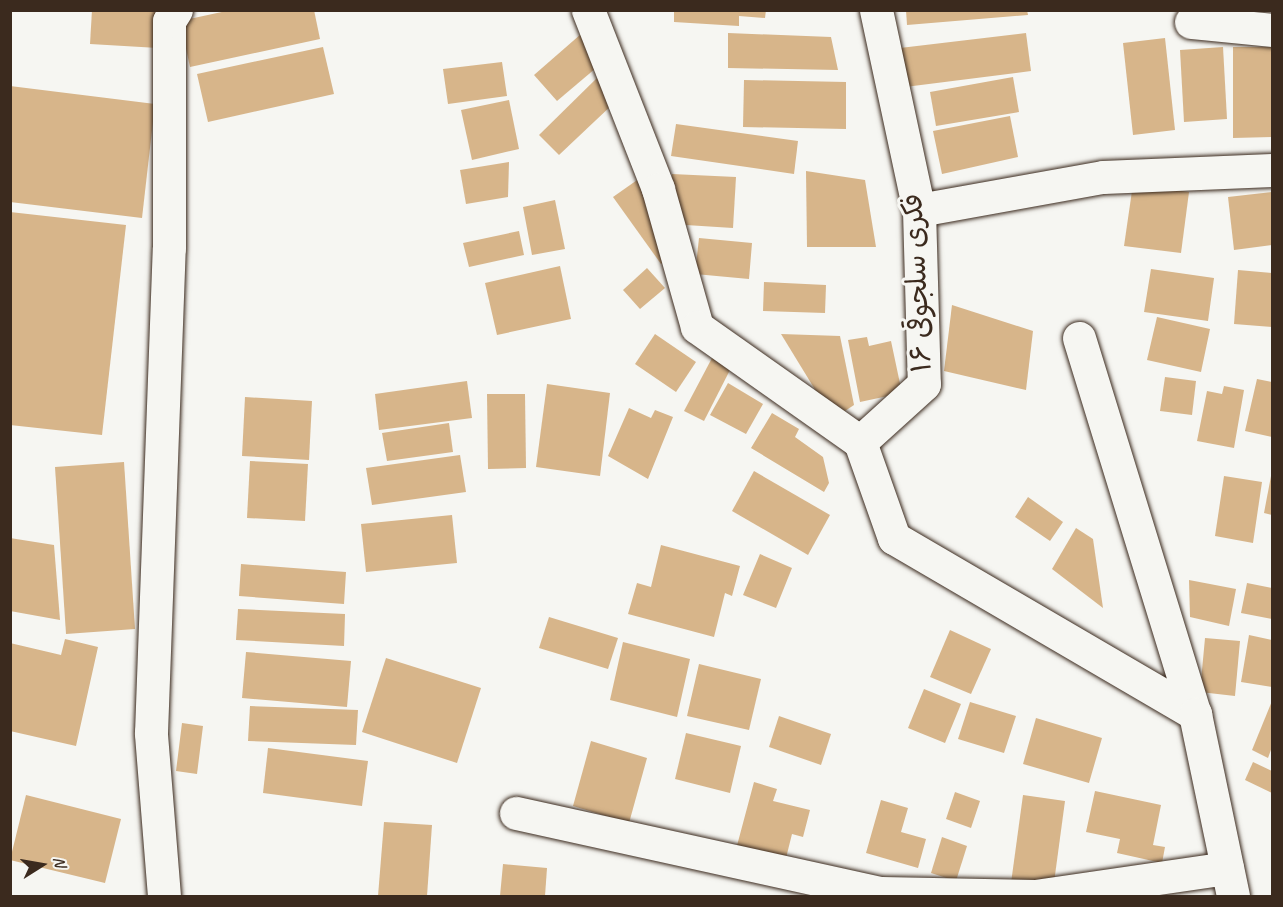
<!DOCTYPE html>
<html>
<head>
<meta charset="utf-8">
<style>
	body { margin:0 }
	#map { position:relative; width:1283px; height:907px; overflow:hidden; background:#f6f6f2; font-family:Caveat,"Playpen Sans Arabic",sans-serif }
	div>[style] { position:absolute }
	.building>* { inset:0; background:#d7b58a }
	.roads { filter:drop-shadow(0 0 2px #3b2a1e) drop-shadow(0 0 2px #3b2a1e) }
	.street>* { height:33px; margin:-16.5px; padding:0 16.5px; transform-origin:16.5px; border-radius:16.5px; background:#f6f6f2 }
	span { translate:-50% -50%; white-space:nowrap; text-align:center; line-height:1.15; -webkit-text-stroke:6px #f6f6f2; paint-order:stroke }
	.street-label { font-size:28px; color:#3b2a1e }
	.frame { position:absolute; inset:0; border:12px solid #3b2a1e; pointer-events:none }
	.north { position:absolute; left:12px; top:835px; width:60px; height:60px; -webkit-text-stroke:4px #f6f6f2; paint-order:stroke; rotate:79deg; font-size:16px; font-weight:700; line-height:24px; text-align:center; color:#3b2a1e }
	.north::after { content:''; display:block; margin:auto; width:21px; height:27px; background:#3b2a1e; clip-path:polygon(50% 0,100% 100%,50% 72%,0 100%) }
</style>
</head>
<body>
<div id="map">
	<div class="building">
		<i style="clip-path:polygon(92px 10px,161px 10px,158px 48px,90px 44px)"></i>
		<i style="clip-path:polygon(231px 10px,314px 10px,320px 39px,190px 67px,180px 21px)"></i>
		<i style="clip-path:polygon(674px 10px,766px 10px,765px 18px,739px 16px,739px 26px,674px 22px)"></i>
		<i style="clip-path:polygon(906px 10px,1027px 10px,1028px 15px,907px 25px)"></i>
		<i style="clip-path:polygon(728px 33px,831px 37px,838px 70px,728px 68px)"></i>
		<i style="clip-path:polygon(1026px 33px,1031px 71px,905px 87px,900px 48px)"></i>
		<i style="clip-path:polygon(581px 34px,596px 68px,557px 101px,534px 75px)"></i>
		<i style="clip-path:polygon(1165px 38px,1175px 130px,1133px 135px,1123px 43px)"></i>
		<i style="clip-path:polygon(323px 47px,334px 94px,208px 122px,197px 74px)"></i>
		<i style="clip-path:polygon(1223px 47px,1227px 119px,1184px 122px,1180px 50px)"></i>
		<i style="clip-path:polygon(1233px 47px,1272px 47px,1272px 137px,1233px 138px)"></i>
		<i style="clip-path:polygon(502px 62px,507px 96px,448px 104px,443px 69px)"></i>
		<i style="clip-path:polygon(600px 75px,613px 104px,559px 155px,539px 135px)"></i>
		<i style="clip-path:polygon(1013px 77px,1019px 112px,936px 126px,930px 92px)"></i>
		<i style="clip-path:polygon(744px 80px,846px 82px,846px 129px,743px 127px)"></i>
		<i style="clip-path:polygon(10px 86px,155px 104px,142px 218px,10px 202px)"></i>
		<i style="clip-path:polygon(509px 100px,519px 149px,472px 160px,461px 110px)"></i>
		<i style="clip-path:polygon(1010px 116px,1018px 157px,942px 174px,933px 131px)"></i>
		<i style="clip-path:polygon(676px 124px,798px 141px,794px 174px,671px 156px)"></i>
		<i style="clip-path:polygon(509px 162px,508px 197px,466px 204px,460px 170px)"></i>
		<i style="clip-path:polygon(806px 171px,865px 180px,876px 247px,807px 247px)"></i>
		<i style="clip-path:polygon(672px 174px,736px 177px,733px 228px,670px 224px)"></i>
		<i style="clip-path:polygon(640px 178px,670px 256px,661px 264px,613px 197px)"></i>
		<i style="clip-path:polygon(1133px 184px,1189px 192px,1181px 253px,1124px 246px)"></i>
		<i style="clip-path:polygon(1272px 192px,1272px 245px,1234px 250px,1228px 197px)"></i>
		<i style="clip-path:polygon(555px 200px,565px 249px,532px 255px,523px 207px)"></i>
		<i style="clip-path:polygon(10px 212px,126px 225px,102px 435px,10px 425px)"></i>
		<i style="clip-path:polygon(519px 231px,524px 255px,469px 267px,463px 243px)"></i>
		<i style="clip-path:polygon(699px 238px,752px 243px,749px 279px,695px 274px)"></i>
		<i style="clip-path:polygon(560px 266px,571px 319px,497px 335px,485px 283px)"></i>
		<i style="clip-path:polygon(647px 268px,665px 288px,640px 309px,623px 290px)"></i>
		<i style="clip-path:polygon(1151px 269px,1214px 278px,1208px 321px,1144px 312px)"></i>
		<i style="clip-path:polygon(1238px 270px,1272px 273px,1272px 327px,1234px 324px)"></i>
		<i style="clip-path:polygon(764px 282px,826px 285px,825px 313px,763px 311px)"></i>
		<i style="clip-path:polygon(952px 305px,1033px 331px,1026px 390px,944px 371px)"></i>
		<i style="clip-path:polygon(1157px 317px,1210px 329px,1201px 372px,1147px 360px)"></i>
		<i style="clip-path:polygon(655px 334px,696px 362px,676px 392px,635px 364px)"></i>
		<i style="clip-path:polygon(781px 334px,840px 336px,854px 405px,833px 419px)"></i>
		<i style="clip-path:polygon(867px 337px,869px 346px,891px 341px,902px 393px,860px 402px,848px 340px)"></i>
		<i style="clip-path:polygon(712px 358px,731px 368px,704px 421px,684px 411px)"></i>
		<i style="clip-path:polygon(1165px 377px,1196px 381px,1192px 415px,1160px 411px)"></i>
		<i style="clip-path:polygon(1257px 379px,1272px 382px,1272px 437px,1245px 431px)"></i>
		<i style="clip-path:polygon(467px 381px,472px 418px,379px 430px,375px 394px)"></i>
		<i style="clip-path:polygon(728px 383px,763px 404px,746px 434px,710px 415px)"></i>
		<i style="clip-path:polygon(547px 384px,610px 393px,600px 476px,536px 467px)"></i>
		<i style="clip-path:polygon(1224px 386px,1244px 390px,1234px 448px,1197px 441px,1207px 391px,1222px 394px)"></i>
		<i style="clip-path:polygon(487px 394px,525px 394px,526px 468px,488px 469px)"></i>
		<i style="clip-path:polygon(245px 397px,312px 401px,309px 460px,242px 456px)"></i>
		<i style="clip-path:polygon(629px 408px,651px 418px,655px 410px,673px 417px,648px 479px,608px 456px)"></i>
		<i style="clip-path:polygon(772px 413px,799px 429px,795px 437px,823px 457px,829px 483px,824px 492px,751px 448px)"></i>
		<i style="clip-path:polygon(449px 423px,453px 452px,387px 461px,382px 433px)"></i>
		<i style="clip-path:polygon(460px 455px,466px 492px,372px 505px,366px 468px)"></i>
		<i style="clip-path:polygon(250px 461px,308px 464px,305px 521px,247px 518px)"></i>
		<i style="clip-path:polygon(124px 462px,135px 629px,66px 634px,55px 467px)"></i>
		<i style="clip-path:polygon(754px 471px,830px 515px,808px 555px,732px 511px)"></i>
		<i style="clip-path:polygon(1224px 476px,1262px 482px,1253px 543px,1215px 536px)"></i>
		<i style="clip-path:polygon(1271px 476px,1272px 477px,1272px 515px,1264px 513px)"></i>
		<i style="clip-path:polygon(1028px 497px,1063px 522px,1050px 541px,1015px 517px)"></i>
		<i style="clip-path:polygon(452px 515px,457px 563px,366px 572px,361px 524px)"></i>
		<i style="clip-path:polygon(1076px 528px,1093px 539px,1103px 608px,1052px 569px)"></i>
		<i style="clip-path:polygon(10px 538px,54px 545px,60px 620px,10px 611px)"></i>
		<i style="clip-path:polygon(661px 545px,740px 566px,732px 596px,725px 593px,714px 637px,628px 614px,637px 583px,651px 587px)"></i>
		<i style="clip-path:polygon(760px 554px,792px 568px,776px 608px,743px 595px)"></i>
		<i style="clip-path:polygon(241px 564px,346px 572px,344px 604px,239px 596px)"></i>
		<i style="clip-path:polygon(1189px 580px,1236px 589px,1229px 626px,1190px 617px)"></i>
		<i style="clip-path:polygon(1247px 583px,1272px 588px,1272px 619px,1241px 613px)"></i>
		<i style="clip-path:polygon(238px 609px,345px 614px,344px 646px,236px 640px)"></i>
		<i style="clip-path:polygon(549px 617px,618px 638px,608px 669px,539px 648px)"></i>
		<i style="clip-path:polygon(950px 630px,991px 649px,971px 694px,930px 677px)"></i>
		<i style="clip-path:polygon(1249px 635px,1272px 640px,1272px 687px,1241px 682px)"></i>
		<i style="clip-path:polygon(1205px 638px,1240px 641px,1235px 696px,1200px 692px)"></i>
		<i style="clip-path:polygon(65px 639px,98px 647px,76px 746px,10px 731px,10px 643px,61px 655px)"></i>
		<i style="clip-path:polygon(623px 642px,690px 659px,677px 717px,610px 700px)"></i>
		<i style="clip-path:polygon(246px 652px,351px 661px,347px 707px,242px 698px)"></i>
		<i style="clip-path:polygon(386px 658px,481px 688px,457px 763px,362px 732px)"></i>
		<i style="clip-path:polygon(699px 664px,761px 679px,749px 730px,687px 716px)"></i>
		<i style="clip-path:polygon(924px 689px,961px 704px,945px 743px,908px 728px)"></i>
		<i style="clip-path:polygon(1272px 701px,1272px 747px,1268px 758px,1252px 750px)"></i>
		<i style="clip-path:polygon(970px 702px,1016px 716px,1004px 753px,958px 739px)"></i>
		<i style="clip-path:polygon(250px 706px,358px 710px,356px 745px,248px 741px)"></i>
		<i style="clip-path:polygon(779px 716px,831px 734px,821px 765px,769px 747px)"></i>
		<i style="clip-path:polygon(1036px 718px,1102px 738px,1089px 783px,1023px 764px)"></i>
		<i style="clip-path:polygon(182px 723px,203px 726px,197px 774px,176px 771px)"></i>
		<i style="clip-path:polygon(686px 733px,741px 746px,730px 793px,675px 779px)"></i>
		<i style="clip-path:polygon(591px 741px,647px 758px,629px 823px,573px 806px)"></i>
		<i style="clip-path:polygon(268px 748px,368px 761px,362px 806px,263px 793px)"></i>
		<i style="clip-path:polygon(1253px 762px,1272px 771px,1272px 793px,1245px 780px)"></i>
		<i style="clip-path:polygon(754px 782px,777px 789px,773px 801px,810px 810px,803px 837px,792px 834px,784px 866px,735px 853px)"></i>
		<i style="clip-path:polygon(1095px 791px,1161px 805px,1153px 845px,1165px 847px,1162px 863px,1117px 853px,1120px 839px,1086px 832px)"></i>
		<i style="clip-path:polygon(955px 792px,980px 801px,971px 828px,946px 819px)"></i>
		<i style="clip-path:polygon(26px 795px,121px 819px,105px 883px,10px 860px)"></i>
		<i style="clip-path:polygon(1023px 795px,1065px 801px,1053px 890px,1011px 883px)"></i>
		<i style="clip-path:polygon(881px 800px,908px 808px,901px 832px,926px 839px,918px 868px,866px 853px)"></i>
		<i style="clip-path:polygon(384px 822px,432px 825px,427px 896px,378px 896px)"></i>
		<i style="clip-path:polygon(942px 837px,967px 846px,956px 881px,931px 873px)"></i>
		<i style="clip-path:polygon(503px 864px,547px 868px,545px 896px,500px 896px)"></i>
	</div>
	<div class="roads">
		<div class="street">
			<i style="left:588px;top:10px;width:192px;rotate:68.6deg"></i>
			<i style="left:658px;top:189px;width:143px;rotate:74.2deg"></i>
			<i style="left:697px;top:327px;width:199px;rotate:35.2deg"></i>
			<i style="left:876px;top:10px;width:205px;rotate:77.9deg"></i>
			<i style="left:919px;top:210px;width:174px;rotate:88.4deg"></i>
			<i style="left:924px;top:384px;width:86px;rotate:137.8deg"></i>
			<i style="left:860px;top:442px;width:102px;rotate:70.5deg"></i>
			<i style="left:894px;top:538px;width:349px;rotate:30.3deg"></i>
			<i style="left:1191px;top:22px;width:81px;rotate:5.6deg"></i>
			<i style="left:919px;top:210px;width:187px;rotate:-10.2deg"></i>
			<i style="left:1103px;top:177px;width:169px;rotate:-2.4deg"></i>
			<i style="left:1079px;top:338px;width:393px;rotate:72.9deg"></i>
			<i style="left:1195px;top:714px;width:186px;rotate:78.2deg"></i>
			<i style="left:516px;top:813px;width:374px;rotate:12.4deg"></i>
			<i style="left:881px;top:893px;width:154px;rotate:1.1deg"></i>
			<i style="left:1035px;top:896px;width:194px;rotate:-8.3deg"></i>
			<i style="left:164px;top:896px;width:164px;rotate:-94.6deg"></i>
			<i style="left:151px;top:733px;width:485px;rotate:-87.9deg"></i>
			<i style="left:169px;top:248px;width:227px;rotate:-90deg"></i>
			<i style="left:169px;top:21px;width:13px;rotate:-58deg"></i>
		</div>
	</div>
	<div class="street-label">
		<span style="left:917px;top:283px;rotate:-93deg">فکری سلجوقی ۱۶</span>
	</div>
	<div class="frame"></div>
	<div class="north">N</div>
</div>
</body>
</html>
